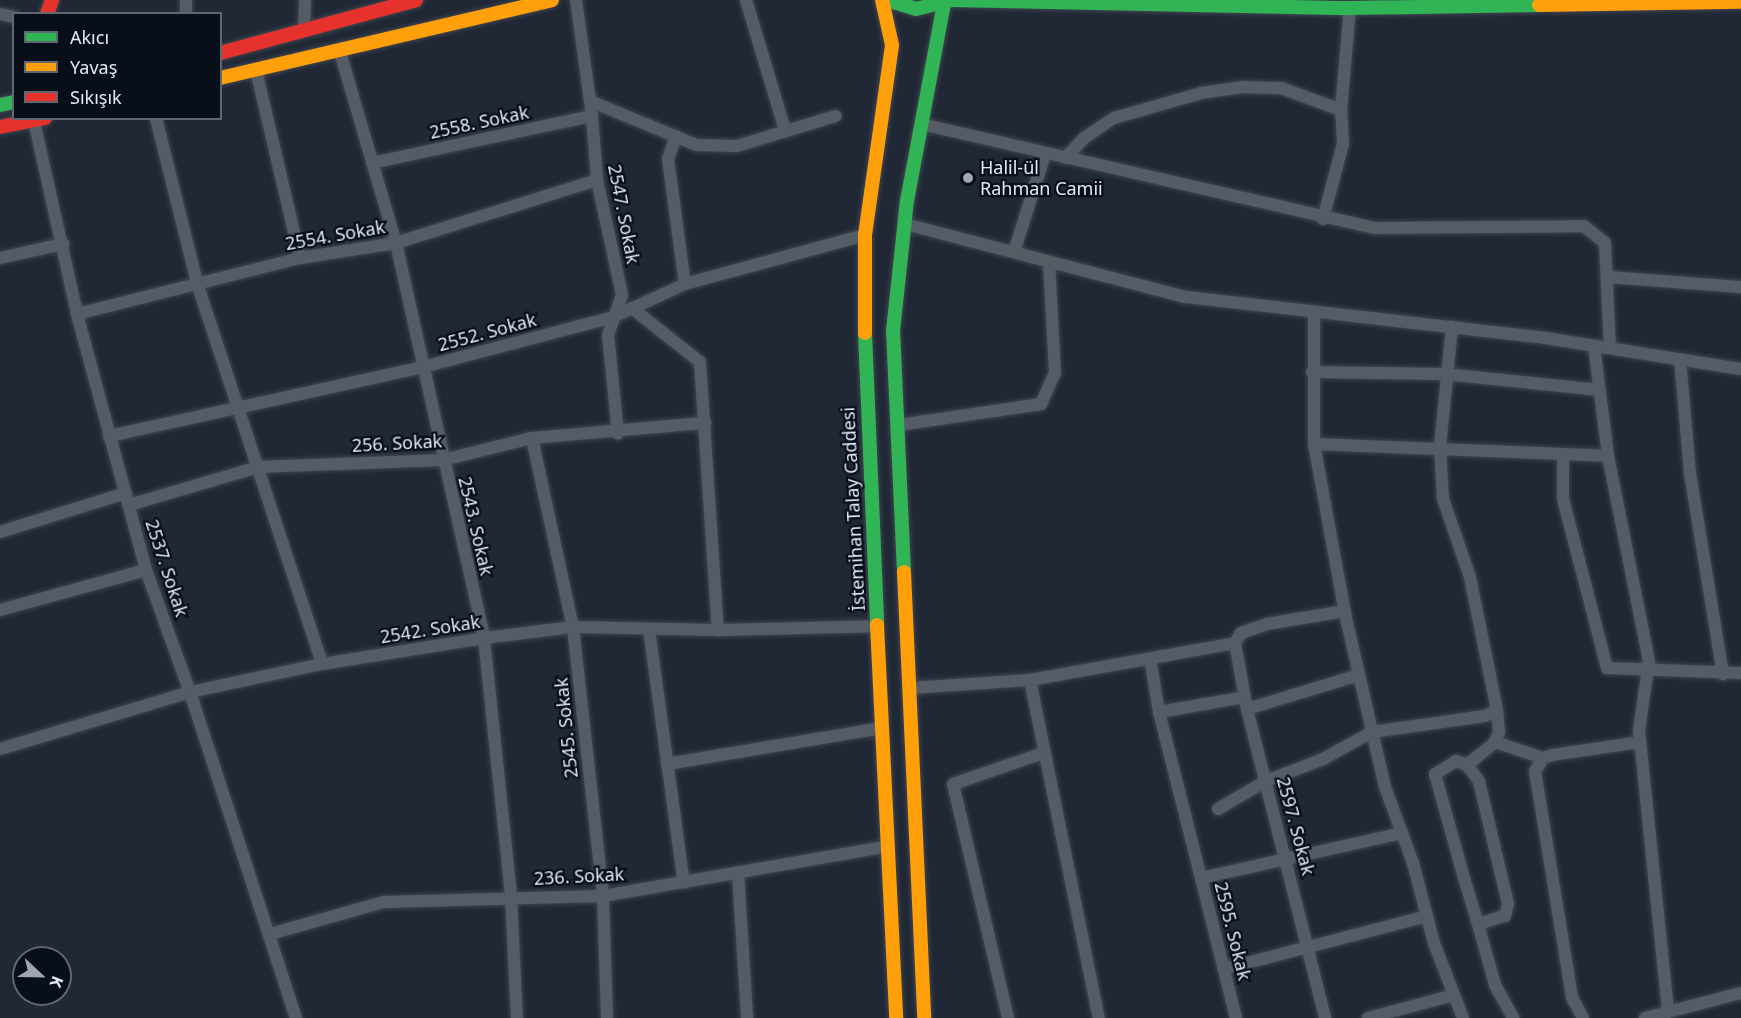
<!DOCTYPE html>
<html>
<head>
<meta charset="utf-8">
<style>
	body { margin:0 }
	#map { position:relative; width:1741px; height:1018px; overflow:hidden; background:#202835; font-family:"Noto Sans",sans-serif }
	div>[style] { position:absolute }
	.roads { filter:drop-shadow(0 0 2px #3f4550) drop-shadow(0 0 2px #3f4550) }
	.street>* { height:12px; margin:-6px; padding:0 6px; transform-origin:6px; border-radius:6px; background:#565c65 }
	.fast>* { height:14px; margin:-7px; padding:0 7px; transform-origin:7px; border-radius:7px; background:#30b455 }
	.slow>* { height:14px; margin:-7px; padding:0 7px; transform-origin:7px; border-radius:7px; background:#ff9f0a }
	.jam>* { height:14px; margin:-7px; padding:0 7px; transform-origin:7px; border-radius:7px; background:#e5322d }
	.dots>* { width:16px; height:16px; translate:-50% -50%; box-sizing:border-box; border:3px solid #090f19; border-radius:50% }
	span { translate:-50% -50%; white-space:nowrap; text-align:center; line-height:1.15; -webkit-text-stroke:4.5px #090f19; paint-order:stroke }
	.street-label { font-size:18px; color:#e1ebfa }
	.poi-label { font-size:18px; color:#e1ebfa }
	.left { translate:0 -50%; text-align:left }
	.legend { position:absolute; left:12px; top:12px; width:210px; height:108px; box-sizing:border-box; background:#090f19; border:2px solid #5f6773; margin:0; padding:8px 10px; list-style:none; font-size:18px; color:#e1ebfa }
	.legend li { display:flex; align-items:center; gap:12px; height:30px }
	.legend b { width:30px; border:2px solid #5f6773 }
	.north { position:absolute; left:12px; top:946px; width:60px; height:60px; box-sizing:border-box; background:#090f19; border:2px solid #5f6773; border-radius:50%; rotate:112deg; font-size:16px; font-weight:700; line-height:24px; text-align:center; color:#e1ebfa }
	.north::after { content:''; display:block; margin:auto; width:21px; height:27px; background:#9da7b5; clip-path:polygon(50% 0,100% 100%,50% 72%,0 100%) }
</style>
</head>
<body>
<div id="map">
	<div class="roads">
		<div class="street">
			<i style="left:576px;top:0;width:117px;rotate:82.1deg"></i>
			<i style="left:592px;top:116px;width:64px;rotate:85.5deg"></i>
			<i style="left:597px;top:180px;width:118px;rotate:77.7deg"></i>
			<i style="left:622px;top:295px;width:42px;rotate:109.3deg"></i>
			<i style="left:608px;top:335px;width:99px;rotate:84.2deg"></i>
			<i style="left:746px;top:0;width:136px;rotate:73.3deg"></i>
			<i style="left:0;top:14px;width:14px;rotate:12deg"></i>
			<i style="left:186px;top:14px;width:14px;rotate:-90deg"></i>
			<i style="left:304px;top:31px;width:31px;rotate:-88deg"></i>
			<i style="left:340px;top:52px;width:199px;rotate:73.7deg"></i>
			<i style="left:396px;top:243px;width:405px;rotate:77.4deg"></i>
			<i style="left:484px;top:638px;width:260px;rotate:84deg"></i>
			<i style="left:511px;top:897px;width:121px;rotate:87.2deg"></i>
			<i style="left:256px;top:70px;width:193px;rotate:76.8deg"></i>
			<i style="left:590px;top:101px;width:115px;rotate:22.5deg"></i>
			<i style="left:696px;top:145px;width:41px;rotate:1.4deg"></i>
			<i style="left:737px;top:146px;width:103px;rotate:-16.9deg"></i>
			<i style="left:156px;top:118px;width:170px;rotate:76deg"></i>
			<i style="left:197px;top:283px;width:401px;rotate:71.8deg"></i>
			<i style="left:34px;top:121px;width:198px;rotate:77.4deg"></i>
			<i style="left:77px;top:314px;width:265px;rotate:74.9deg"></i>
			<i style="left:146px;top:570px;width:130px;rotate:70.2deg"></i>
			<i style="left:190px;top:692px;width:343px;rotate:72deg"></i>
			<i style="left:921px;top:124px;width:466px;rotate:12.9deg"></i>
			<i style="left:1375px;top:228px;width:209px;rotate:-0.5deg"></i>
			<i style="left:1584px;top:226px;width:27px;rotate:39deg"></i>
			<i style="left:1605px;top:243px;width:105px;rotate:87.3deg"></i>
			<i style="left:676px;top:136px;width:24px;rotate:109deg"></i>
			<i style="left:668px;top:159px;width:126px;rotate:82.3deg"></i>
			<i style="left:1065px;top:158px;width:28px;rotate:-46deg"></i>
			<i style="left:1084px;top:138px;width:36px;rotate:-34deg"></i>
			<i style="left:1114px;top:118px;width:91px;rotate:-16deg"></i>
			<i style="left:1201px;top:93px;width:42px;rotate:-8.1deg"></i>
			<i style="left:1243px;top:87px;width:38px;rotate:2deg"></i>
			<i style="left:1281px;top:88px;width:64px;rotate:20.1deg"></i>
			<i style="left:372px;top:163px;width:225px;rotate:-12.1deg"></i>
			<i style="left:1323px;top:219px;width:78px;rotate:-75.1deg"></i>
			<i style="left:1343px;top:144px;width:34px;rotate:-93deg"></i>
			<i style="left:1341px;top:110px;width:102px;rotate:-85deg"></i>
			<i style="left:905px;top:224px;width:290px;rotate:14.6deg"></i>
			<i style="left:1186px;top:297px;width:361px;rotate:6.5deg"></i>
			<i style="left:1545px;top:338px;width:198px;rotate:9deg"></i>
			<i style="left:1014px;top:252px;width:103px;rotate:-72.4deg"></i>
			<i style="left:0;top:258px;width:65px;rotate:-12.5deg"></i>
			<i style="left:1608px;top:277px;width:133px;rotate:4.3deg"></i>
			<i style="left:632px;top:308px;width:87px;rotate:38.5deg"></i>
			<i style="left:700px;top:362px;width:269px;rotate:86.2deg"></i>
			<i style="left:1314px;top:312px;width:132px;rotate:90deg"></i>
			<i style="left:1314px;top:444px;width:177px;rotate:79.6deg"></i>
			<i style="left:1346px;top:618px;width:173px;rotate:77deg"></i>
			<i style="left:1385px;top:787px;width:81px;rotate:69.8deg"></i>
			<i style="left:1413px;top:863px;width:83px;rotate:75.3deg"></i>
			<i style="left:1434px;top:943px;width:80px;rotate:68.9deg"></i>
			<i style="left:77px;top:314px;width:230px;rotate:-14.1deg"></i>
			<i style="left:300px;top:258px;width:97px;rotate:-8.9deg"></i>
			<i style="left:396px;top:243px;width:211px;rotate:-17.4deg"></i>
			<i style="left:1594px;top:346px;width:111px;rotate:82.7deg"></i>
			<i style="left:1608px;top:456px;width:209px;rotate:78.7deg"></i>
			<i style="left:1649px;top:661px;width:70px;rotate:98.2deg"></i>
			<i style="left:1639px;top:730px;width:283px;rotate:84.1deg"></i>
			<i style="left:1680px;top:359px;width:114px;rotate:85deg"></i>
			<i style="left:1690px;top:473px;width:204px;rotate:80.7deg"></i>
			<i style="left:1312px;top:372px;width:133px;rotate:0.9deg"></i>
			<i style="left:1445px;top:374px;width:155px;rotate:5.9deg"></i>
			<i style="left:899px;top:425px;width:144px;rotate:-8.4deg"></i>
			<i style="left:1041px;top:404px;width:34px;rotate:-66deg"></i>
			<i style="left:1055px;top:373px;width:111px;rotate:-93.1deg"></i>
			<i style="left:109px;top:436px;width:321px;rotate:-12.4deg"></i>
			<i style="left:423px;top:367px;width:196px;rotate:-14.7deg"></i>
			<i style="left:613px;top:317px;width:79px;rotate:-24.6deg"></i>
			<i style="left:685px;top:284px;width:187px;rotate:-15.2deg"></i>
			<i style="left:532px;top:438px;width:193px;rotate:77.8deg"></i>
			<i style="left:573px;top:627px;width:271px;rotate:83.6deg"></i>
			<i style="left:603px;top:896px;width:122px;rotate:88.1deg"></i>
			<i style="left:1314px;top:444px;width:294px;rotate:2.3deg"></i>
			<i style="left:1563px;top:456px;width:43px;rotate:90deg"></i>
			<i style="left:1563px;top:499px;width:175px;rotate:75.4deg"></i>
			<i style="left:1607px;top:668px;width:134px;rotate:2.1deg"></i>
			<i style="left:129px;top:505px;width:135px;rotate:-16.3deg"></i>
			<i style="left:259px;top:467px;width:184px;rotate:-2.2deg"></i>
			<i style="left:443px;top:460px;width:92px;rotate:-13.9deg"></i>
			<i style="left:532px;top:438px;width:174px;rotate:-5deg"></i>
			<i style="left:0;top:532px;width:132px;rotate:-17.2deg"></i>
			<i style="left:0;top:610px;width:151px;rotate:-15.3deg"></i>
			<i style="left:649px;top:629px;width:256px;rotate:82.2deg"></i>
			<i style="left:1235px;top:643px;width:67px;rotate:79.7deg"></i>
			<i style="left:1247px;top:709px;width:319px;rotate:75.8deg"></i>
			<i style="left:1235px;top:643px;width:12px;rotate:-59deg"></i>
			<i style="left:1241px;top:633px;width:28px;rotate:-19deg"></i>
			<i style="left:1267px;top:624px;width:79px;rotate:-9.5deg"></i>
			<i style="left:1150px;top:658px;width:55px;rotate:80.5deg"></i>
			<i style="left:1159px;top:712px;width:171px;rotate:75.8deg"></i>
			<i style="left:1030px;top:680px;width:345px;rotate:78.5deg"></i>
			<i style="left:910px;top:688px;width:120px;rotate:-3.8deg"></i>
			<i style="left:1030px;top:680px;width:208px;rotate:-10.2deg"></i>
			<i style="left:1247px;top:709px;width:117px;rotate:-16.9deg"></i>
			<i style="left:1159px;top:712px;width:87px;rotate:-9.9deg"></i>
			<i style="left:1495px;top:742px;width:51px;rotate:18.4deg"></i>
			<i style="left:0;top:749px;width:198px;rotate:-16.7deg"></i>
			<i style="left:190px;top:692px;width:135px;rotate:-12deg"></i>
			<i style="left:322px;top:664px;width:164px;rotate:-9.1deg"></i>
			<i style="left:484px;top:638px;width:90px;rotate:-7deg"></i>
			<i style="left:573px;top:627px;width:145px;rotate:1.2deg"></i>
			<i style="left:718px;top:630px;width:159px;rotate:-1.4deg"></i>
			<i style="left:667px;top:764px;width:219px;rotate:-9.5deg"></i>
			<i style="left:1467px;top:765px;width:36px;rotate:-39deg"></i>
			<i style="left:1495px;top:742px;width:11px;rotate:-68deg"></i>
			<i style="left:1499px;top:732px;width:22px;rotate:-95deg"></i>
			<i style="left:1218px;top:809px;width:56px;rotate:-30.3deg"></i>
			<i style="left:1266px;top:781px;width:61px;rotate:-21.1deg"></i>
			<i style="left:1323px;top:759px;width:56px;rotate:-28.9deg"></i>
			<i style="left:1372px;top:732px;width:114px;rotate:-8.1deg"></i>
			<i style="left:1485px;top:716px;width:13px;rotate:-27deg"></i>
			<i style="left:1497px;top:710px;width:136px;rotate:-101.5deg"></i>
			<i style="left:1470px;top:577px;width:83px;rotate:-109.1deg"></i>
			<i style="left:1443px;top:499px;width:52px;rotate:-93.3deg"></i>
			<i style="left:1440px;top:447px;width:121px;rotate:-84.3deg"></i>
			<i style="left:738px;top:873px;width:145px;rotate:86.4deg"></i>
			<i style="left:1478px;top:924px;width:28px;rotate:-17deg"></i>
			<i style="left:1505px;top:916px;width:12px;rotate:-76deg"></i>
			<i style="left:1508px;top:904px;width:126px;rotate:-103.3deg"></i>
			<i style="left:1479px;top:781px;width:20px;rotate:-127deg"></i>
			<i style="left:1467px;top:765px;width:12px;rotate:-160deg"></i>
			<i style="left:1456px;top:761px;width:25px;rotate:148deg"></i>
			<i style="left:1435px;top:774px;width:108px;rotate:74.4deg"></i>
			<i style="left:1464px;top:878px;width:48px;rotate:73.1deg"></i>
			<i style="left:1478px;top:924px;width:63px;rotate:74.4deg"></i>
			<i style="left:1495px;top:985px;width:38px;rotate:61deg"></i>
			<i style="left:270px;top:934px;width:118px;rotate:-15.7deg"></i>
			<i style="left:384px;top:902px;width:219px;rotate:-1.6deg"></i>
			<i style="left:603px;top:896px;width:290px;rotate:-9.9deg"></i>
			<i style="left:1224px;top:969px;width:210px;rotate:-14.6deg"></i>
			<i style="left:1008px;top:1018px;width:240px;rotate:-103.2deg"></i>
			<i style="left:953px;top:784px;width:95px;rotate:-19deg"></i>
			<i style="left:1236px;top:1018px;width:144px;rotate:-104deg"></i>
			<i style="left:1201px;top:878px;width:206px;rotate:-12.6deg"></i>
			<i style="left:1368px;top:1018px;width:89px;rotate:-15deg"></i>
			<i style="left:1583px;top:1018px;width:24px;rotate:-118deg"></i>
			<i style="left:1572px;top:997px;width:229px;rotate:-99.3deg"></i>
			<i style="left:1535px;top:771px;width:15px;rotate:-58deg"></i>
			<i style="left:1543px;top:758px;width:9px;rotate:-18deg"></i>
			<i style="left:1552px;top:755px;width:89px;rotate:-8.4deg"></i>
			<i style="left:1645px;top:1018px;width:99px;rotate:-14.6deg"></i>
		</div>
		<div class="fast">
			<i style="left:887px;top:0;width:30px;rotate:17deg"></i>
			<i style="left:916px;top:9px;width:37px;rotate:-14deg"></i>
			<i style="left:952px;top:0;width:398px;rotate:1.2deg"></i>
			<i style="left:1350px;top:8px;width:189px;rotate:-0.9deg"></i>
			<i style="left:0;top:105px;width:14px;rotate:-12deg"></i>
			<i style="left:865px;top:333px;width:292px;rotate:87.6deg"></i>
			<i style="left:904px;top:572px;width:241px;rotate:-92.6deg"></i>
			<i style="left:893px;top:331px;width:131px;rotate:-83.9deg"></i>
			<i style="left:907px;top:201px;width:200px;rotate:-79.4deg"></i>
		</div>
		<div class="slow">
			<i style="left:1539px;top:5px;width:202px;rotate:-0.9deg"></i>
			<i style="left:220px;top:78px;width:341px;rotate:-13.2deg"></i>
			<i style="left:865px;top:333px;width:98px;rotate:-90deg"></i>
			<i style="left:865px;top:235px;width:192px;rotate:-81.9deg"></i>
			<i style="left:892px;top:45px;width:46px;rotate:-102.5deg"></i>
			<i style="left:904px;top:572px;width:446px;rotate:87.4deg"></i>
			<i style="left:877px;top:625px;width:393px;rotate:87.2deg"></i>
		</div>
		<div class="jam">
			<i style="left:47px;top:14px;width:15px;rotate:-70deg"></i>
			<i style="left:220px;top:53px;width:203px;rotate:-15.1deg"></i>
			<i style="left:0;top:127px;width:46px;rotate:-11.3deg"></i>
		</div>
	</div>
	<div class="dots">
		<i style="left:968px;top:178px;background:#9da7b5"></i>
	</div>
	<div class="street-label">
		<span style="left:479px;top:122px;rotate:-12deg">2558. Sokak</span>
		<span style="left:624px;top:214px;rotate:79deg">2547. Sokak</span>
		<span style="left:335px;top:235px;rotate:-10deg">2554. Sokak</span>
		<span style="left:487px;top:332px;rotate:-15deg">2552. Sokak</span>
		<span style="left:397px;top:443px;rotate:-3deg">256. Sokak</span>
		<span style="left:853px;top:509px;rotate:-93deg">İstemihan Talay Caddesi</span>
		<span style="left:476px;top:526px;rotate:77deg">2543. Sokak</span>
		<span style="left:167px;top:568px;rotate:72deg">2537. Sokak</span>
		<span style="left:430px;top:629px;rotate:-9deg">2542. Sokak</span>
		<span style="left:566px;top:728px;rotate:-96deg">2545. Sokak</span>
		<span style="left:1296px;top:826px;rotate:75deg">2597. Sokak</span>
		<span style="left:579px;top:876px;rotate:-3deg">236. Sokak</span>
		<span style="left:1233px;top:931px;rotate:76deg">2595. Sokak</span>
	</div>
	<div class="poi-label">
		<span class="left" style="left:980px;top:178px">Halil-ül<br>Rahman Camii</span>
	</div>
	<ul class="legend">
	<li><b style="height:8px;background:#30b455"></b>Akıcı</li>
	<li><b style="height:8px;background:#ff9f0a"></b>Yavaş</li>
	<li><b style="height:8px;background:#e5322d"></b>Sıkışık</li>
	</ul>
	<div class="north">K</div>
</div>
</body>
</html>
